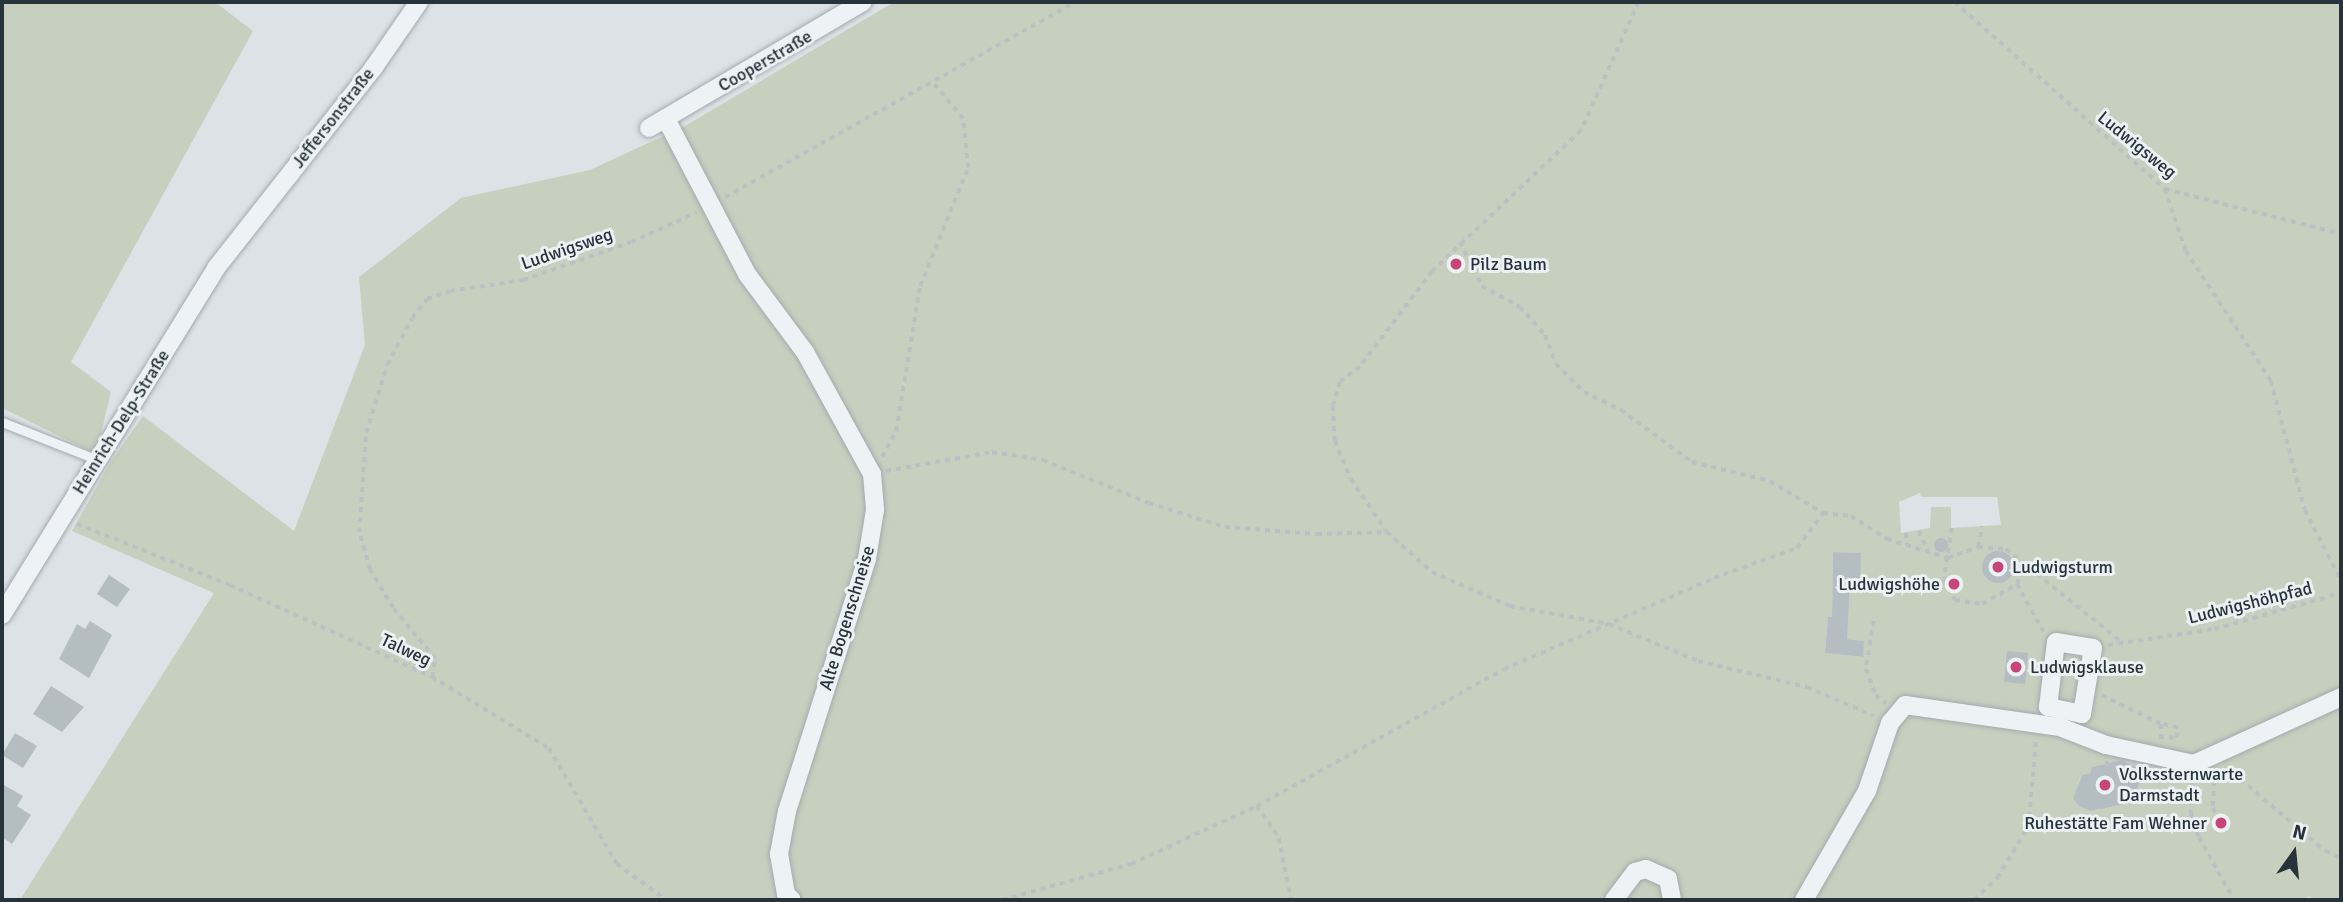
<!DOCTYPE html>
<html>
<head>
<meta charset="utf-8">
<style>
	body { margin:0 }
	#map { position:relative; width:2343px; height:902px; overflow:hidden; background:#dde2e6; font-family:Signika,sans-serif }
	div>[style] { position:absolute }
	.green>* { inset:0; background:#c7cfbe }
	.building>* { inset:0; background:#b4bdc2 }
	.round { border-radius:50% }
	.path>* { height:3.5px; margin-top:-1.75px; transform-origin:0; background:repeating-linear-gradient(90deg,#bbc0c4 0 5px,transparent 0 10px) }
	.roads { filter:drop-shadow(0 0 2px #a3aaaf) drop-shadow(0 0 2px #a3aaaf) }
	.lane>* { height:9px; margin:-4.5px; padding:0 4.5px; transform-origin:4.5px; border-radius:4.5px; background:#eff2f4 }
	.street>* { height:18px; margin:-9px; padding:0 9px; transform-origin:9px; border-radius:9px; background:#eff2f4 }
	.dots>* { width:19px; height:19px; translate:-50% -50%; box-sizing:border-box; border:4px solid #ecf1f4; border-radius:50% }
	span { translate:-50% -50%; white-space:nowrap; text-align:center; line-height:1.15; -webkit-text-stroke:6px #ecf1f4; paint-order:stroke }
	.street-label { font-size:18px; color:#27333b }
	.poi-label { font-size:18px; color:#27333b }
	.left { translate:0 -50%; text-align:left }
	.right { translate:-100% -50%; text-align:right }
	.frame { position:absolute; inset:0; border:4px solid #27333b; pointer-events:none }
	.north { position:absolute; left:2259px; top:818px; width:70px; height:70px; -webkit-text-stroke:5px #ecf1f4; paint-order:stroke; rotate:15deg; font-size:19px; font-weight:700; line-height:28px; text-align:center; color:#27333b }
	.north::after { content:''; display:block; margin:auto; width:24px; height:32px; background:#27333b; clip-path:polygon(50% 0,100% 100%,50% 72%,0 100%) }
</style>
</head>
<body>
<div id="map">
	<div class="green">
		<i style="clip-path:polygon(2px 2px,215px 2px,253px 31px,71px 362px,111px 392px,96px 454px,2px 408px)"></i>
		<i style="clip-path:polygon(evenodd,894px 2px,2341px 2px,2341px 900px,2312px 900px,2309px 896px,2303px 900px,20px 900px,214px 593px,72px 531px,110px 463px,143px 416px,294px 531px,365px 345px,359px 277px,461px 198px,590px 170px,685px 126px,894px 2px,1920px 493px,1921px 497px,1997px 497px,2001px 525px,1951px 528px,1951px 507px,1931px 507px,1930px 528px,1901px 533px,1899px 502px,1920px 493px,894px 2px,1833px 552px,1861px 553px,1859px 582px,1848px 581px,1848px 617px,1838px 638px,1864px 641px,1862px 657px,1825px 653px,1828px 618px,1832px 617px,1833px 552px,894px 2px,2123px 760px,2142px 771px,2132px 803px,2118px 798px,2115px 806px,2102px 801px,2099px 810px,2079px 806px,2073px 799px,2082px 789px,2078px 784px,2082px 775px,2090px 773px,2092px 767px,2123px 760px)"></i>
	</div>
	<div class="building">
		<i class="round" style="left:1934px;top:538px;width:14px;height:14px"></i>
		<i class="round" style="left:1982px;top:551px;width:32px;height:32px"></i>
		<i style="clip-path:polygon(1833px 552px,1861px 553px,1860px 582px,1850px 581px,1847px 639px,1864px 641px,1863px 657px,1825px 653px,1828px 617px,1832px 617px)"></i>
		<i style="clip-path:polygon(109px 575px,130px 589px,117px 607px,97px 594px)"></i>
		<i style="clip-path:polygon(90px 621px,112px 635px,89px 678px,59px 659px,77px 624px,85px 629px)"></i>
		<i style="clip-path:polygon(2007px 651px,2028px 653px,2025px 684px,2004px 682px)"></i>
		<i style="clip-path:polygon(51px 686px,84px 707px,62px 732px,33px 714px)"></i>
		<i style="clip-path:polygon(15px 733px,37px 746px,23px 768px,2px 755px)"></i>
		<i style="clip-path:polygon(2122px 760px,2143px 771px,2133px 802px,2091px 811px,2079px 806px,2073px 799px,2082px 775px,2090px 773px,2092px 767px)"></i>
		<i style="clip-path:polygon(2px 784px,23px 796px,17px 806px,31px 815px,12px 844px,2px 837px)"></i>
	</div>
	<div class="path">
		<i style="left:1639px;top:2px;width:141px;rotate:114.2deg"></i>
		<i style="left:1581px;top:131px;width:205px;rotate:136.6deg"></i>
		<i style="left:1432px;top:272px;width:119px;rotate:127.2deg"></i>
		<i style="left:1360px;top:367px;width:25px;rotate:143deg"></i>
		<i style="left:1340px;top:382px;width:25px;rotate:106deg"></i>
		<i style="left:1333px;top:406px;width:35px;rotate:87deg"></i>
		<i style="left:1335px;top:441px;width:41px;rotate:67.2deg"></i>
		<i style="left:1351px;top:479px;width:64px;rotate:55.8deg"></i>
		<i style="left:1387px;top:532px;width:60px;rotate:41.6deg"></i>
		<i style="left:1432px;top:572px;width:85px;rotate:23.6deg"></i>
		<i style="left:1510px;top:606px;width:101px;rotate:10.3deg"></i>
		<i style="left:1609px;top:624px;width:96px;rotate:22.6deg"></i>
		<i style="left:1698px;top:661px;width:112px;rotate:13.4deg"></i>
		<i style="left:1807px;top:687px;width:73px;rotate:23.4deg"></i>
		<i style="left:1955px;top:2px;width:281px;rotate:41.7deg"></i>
		<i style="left:2165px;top:189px;width:182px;rotate:14.3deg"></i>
		<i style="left:2165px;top:189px;width:65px;rotate:71.3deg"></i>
		<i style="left:2186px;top:251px;width:155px;rotate:56.8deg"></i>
		<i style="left:2271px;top:381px;width:133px;rotate:75.2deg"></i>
		<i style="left:2305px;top:510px;width:79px;rotate:62.8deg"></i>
		<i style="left:725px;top:197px;width:401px;rotate:-29.1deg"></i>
		<i style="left:1460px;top:242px;width:49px;rotate:63.4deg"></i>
		<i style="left:1482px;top:286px;width:43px;rotate:28.9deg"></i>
		<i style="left:1520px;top:307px;width:38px;rotate:48deg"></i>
		<i style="left:1545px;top:335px;width:31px;rotate:69deg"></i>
		<i style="left:1556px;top:364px;width:40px;rotate:45deg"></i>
		<i style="left:1584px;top:392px;width:41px;rotate:25.9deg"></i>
		<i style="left:1621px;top:410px;width:88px;rotate:36.2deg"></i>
		<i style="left:1692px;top:462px;width:80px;rotate:13.7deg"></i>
		<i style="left:1770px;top:481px;width:62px;rotate:31.1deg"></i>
		<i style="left:1823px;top:513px;width:28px;rotate:6deg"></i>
		<i style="left:1851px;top:516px;width:43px;rotate:32.6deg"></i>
		<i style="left:1887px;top:539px;width:64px;rotate:17.3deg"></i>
		<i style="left:1948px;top:558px;width:32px;rotate:-20deg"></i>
		<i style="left:1978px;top:547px;width:28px;rotate:4deg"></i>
		<i style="left:2006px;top:549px;width:150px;rotate:38.8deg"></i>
		<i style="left:882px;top:457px;width:30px;rotate:-62deg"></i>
		<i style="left:896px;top:431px;width:147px;rotate:-80.6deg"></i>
		<i style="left:920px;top:286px;width:127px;rotate:-67.9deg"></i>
		<i style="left:968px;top:168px;width:49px;rotate:-95.8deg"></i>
		<i style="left:963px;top:119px;width:45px;rotate:-129.6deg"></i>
		<i style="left:886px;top:471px;width:108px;rotate:-10.2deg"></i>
		<i style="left:992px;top:452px;width:52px;rotate:8.9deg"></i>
		<i style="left:1043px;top:460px;width:114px;rotate:22.1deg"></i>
		<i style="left:1149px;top:503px;width:80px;rotate:17.5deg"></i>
		<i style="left:1225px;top:527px;width:92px;rotate:4.4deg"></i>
		<i style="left:1317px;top:534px;width:70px;rotate:-1.6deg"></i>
		<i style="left:77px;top:524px;width:165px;rotate:21.7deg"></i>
		<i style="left:230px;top:585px;width:222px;rotate:24.5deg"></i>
		<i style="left:432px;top:677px;width:137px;rotate:31.3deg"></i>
		<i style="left:549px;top:748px;width:134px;rotate:59.6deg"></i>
		<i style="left:617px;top:864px;width:61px;rotate:36.3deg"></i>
		<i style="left:1952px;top:528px;width:52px;rotate:98.9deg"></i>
		<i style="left:1944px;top:579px;width:24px;rotate:62deg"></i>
		<i style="left:1955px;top:600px;width:27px;rotate:8deg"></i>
		<i style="left:1982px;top:604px;width:40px;rotate:-29.7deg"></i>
		<i style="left:2017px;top:584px;width:20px;rotate:-75deg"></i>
		<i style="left:1919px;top:531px;width:22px;rotate:66deg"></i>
		<i style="left:1906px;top:533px;width:12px;rotate:85deg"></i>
		<i style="left:1978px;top:547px;width:21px;rotate:-79deg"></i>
		<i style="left:2017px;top:584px;width:57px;rotate:60.8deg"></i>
		<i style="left:1874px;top:621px;width:49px;rotate:99.5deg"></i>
		<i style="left:1866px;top:669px;width:28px;rotate:69deg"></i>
		<i style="left:1876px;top:695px;width:13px;rotate:39deg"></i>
		<i style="left:2108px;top:645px;width:107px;rotate:-8.6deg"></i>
		<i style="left:2214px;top:629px;width:132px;rotate:-15.8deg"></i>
		<i style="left:432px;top:677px;width:18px;rotate:-81deg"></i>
		<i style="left:435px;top:659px;width:66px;rotate:-129.5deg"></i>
		<i style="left:393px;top:608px;width:44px;rotate:-121.2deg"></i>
		<i style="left:370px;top:570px;width:40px;rotate:-106deg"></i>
		<i style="left:359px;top:532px;width:99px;rotate:-86deg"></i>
		<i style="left:366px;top:433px;width:71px;rotate:-72.8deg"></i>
		<i style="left:387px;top:365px;width:53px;rotate:-62deg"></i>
		<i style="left:412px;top:318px;width:24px;rotate:-52deg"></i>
		<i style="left:427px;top:299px;width:24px;rotate:-19deg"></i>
		<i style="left:450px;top:291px;width:74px;rotate:-8.6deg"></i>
		<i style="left:523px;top:280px;width:114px;rotate:-19.4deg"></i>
		<i style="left:631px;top:242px;width:72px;rotate:-24.4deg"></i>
		<i style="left:2102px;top:695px;width:66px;rotate:26.2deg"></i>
		<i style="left:2161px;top:724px;width:18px;rotate:90deg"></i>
		<i style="left:2159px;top:736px;width:17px;rotate:7deg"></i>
		<i style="left:2176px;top:738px;width:10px;rotate:-79deg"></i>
		<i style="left:2178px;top:728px;width:17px;rotate:-167deg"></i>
		<i style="left:2107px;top:761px;width:9px;rotate:84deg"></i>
		<i style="left:2220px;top:770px;width:13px;rotate:13deg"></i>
		<i style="left:2233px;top:773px;width:121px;rotate:40.3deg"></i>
		<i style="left:2325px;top:851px;width:17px;rotate:24deg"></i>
		<i style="left:2215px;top:771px;width:37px;rotate:93deg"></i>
		<i style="left:2213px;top:808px;width:17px;rotate:62deg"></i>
		<i style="left:2192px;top:780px;width:33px;rotate:92deg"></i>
		<i style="left:2191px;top:813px;width:25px;rotate:72deg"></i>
		<i style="left:2199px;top:837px;width:72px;rotate:60.9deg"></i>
		<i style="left:2173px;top:794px;width:18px;rotate:3deg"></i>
		<i style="left:1257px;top:806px;width:39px;rotate:55deg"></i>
		<i style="left:1279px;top:838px;width:63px;rotate:79deg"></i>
		<i style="left:1002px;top:900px;width:134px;rotate:-15.6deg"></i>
		<i style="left:1131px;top:864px;width:139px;rotate:-24.7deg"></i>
		<i style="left:1257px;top:806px;width:282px;rotate:-29deg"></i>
		<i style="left:1504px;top:669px;width:229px;rotate:-23.4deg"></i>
		<i style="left:1714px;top:578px;width:88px;rotate:-19.9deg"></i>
		<i style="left:1797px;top:548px;width:44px;rotate:-53.4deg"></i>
		<i style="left:1974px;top:900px;width:32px;rotate:-44deg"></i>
		<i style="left:1997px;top:878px;width:60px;rotate:-58.7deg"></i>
		<i style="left:2028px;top:827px;width:88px;rotate:-84.8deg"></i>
	</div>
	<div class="roads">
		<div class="lane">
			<i style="left:2px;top:422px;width:103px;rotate:21.6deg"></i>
		</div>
		<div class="street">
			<i style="left:666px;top:119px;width:175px;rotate:62.4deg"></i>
			<i style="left:747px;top:274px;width:97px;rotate:53.4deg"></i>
			<i style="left:805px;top:352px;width:139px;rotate:61.2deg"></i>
			<i style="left:872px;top:474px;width:36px;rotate:85deg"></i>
			<i style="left:875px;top:510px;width:50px;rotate:99.3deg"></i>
			<i style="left:867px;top:559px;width:264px;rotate:107.6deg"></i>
			<i style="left:787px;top:811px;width:44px;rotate:100.5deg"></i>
			<i style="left:779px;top:854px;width:41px;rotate:80.1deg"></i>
			<i style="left:786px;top:894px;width:8px;rotate:45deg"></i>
			<i style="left:649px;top:128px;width:248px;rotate:-30.5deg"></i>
			<i style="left:2px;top:615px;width:408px;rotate:-58.3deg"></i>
			<i style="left:216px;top:268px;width:256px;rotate:-51.8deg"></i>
			<i style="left:374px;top:67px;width:79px;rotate:-55.3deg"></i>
			<i style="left:2056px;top:642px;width:37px;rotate:9deg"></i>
			<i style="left:2093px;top:648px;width:67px;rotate:99.5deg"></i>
			<i style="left:2082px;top:714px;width:35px;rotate:-168deg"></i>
			<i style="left:2048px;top:707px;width:65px;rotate:-83deg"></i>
			<i style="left:1614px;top:900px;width:35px;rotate:-53deg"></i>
			<i style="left:1635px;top:872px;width:11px;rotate:-15deg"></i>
			<i style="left:1646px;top:869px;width:24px;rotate:24deg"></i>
			<i style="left:1668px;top:879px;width:21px;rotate:79deg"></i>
			<i style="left:1804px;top:900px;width:126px;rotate:-60deg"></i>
			<i style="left:1867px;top:791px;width:72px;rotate:-71.3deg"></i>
			<i style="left:1890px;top:723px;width:23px;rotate:-50deg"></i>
			<i style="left:1905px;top:705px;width:157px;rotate:8.1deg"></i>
			<i style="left:2060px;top:727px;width:49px;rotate:21.4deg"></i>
			<i style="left:2106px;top:745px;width:90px;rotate:12.2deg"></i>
			<i style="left:2194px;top:764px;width:162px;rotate:-24.5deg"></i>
		</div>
	</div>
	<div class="dots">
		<i style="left:1456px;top:264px;background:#c64677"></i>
		<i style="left:1998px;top:567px;background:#c64677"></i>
		<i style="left:1954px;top:584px;background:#c64677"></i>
		<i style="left:2016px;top:667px;background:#c64677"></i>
		<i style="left:2105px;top:785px;background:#c64677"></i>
		<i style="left:2221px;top:823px;background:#c64677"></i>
	</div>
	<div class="street-label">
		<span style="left:765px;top:61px;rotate:-30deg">Cooperstraße</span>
		<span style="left:333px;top:118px;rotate:-52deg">Jeffersonstraße</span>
		<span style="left:2137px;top:145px;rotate:39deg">Ludwigsweg</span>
		<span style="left:567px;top:249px;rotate:-19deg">Ludwigsweg</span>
		<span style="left:121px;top:422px;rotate:-58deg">Heinrich-Delp-Straße</span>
		<span style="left:2250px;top:603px;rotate:-14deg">Ludwigshöhpfad</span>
		<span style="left:847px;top:618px;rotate:-73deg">Alte Bogenschneise</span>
		<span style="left:406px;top:650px;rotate:25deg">Talweg</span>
	</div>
	<div class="poi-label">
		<span class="left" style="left:1470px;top:264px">Pilz Baum</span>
		<span class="left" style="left:2012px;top:567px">Ludwigsturm</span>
		<span class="right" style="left:1940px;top:584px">Ludwigshöhe</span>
		<span class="left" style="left:2030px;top:667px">Ludwigsklause</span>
		<span class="left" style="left:2119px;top:785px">Volkssternwarte<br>Darmstadt</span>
		<span class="right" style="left:2207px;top:823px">Ruhestätte Fam Wehner</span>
	</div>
	<div class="frame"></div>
	<div class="north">N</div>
</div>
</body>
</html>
